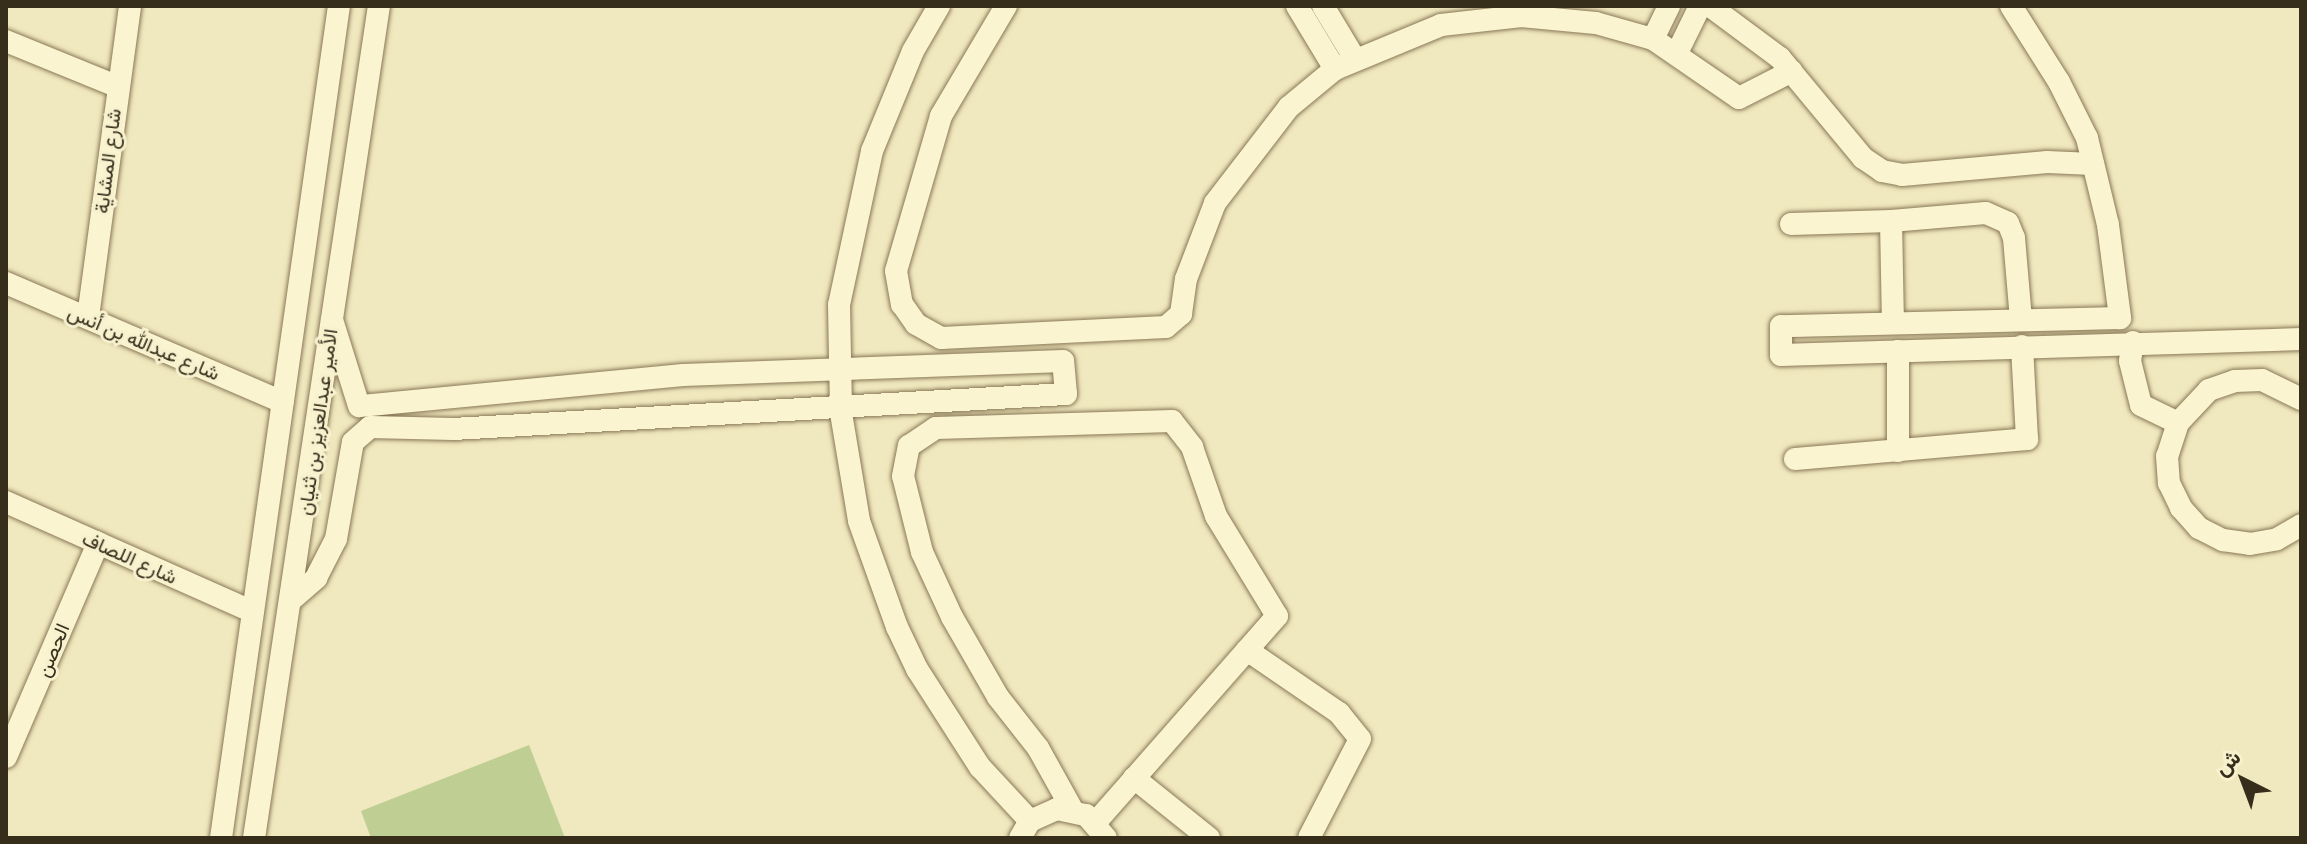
<!DOCTYPE html>
<html>
<head>
<meta charset="utf-8">
<style>
	body { margin:0 }
	#map { position:relative; width:2307px; height:844px; overflow:hidden; background:#f0e8be; font-family:"IBM Plex Serif",Vazirmatn,serif }
	div>[style] { position:absolute }
	.green>* { inset:0; background:#bfce92 }
	.roads { filter:drop-shadow(0 0 2px #897856) drop-shadow(0 0 2px #897856) }
	.street>* { height:22px; margin:-11px; padding:0 11px; transform-origin:11px; border-radius:11px; background:#faf4d1 }
	span { translate:-50% -50%; white-space:nowrap; text-align:center; line-height:1.15; -webkit-text-stroke:6px #f7f1ce; paint-order:stroke }
	.street-label { font-size:20px; color:#372d1b }
	.frame { position:absolute; inset:0; border:8px solid #372d1b; pointer-events:none }
	.north { position:absolute; left:2203px; top:740px; width:80px; height:80px; -webkit-text-stroke:6px #f7f1ce; paint-order:stroke; rotate:318deg; font-size:22px; font-weight:700; line-height:32px; text-align:center; color:#372d1b }
	.north::after { content:''; display:block; margin:auto; width:28px; height:36px; background:#372d1b; clip-path:polygon(50% 0,100% 100%,50% 72%,0 100%) }
</style>
</head>
<body>
<div id="map">
	<div class="green">
		<i style="clip-path:polygon(529px 745px,565px 838px,371px 838px,361px 811px)"></i>
	</div>
	<div class="roads">
		<div class="street">
			<i style="left:939px;top:6px;width:52px;rotate:120deg"></i>
			<i style="left:913px;top:51px;width:108px;rotate:112.3deg"></i>
			<i style="left:872px;top:151px;width:157px;rotate:102.1deg"></i>
			<i style="left:839px;top:305px;width:108px;rotate:88.9deg"></i>
			<i style="left:841px;top:413px;width:109px;rotate:80.5deg"></i>
			<i style="left:859px;top:521px;width:113px;rotate:70.3deg"></i>
			<i style="left:897px;top:627px;width:47px;rotate:64.5deg"></i>
			<i style="left:917px;top:669px;width:117px;rotate:57.3deg"></i>
			<i style="left:980px;top:767px;width:74px;rotate:47.2deg"></i>
			<i style="left:1006px;top:6px;width:128px;rotate:120.6deg"></i>
			<i style="left:941px;top:116px;width:161px;rotate:106.2deg"></i>
			<i style="left:896px;top:271px;width:34px;rotate:80deg"></i>
			<i style="left:902px;top:304px;width:24px;rotate:55deg"></i>
			<i style="left:916px;top:324px;width:29px;rotate:29deg"></i>
			<i style="left:941px;top:338px;width:225px;rotate:-2.8deg"></i>
			<i style="left:1166px;top:327px;width:20px;rotate:-41deg"></i>
			<i style="left:1181px;top:314px;width:35px;rotate:-82deg"></i>
			<i style="left:1186px;top:279px;width:81px;rotate:-69.1deg"></i>
			<i style="left:1215px;top:203px;width:121px;rotate:-52.4deg"></i>
			<i style="left:1289px;top:107px;width:60px;rotate:-39.6deg"></i>
			<i style="left:1335px;top:69px;width:115px;rotate:-22.5deg"></i>
			<i style="left:1441px;top:25px;width:81px;rotate:-6.4deg"></i>
			<i style="left:1521px;top:16px;width:75px;rotate:5.3deg"></i>
			<i style="left:1596px;top:23px;width:59px;rotate:15.7deg"></i>
			<i style="left:1653px;top:39px;width:104px;rotate:34.5deg"></i>
			<i style="left:1739px;top:98px;width:59px;rotate:-27deg"></i>
			<i style="left:1297px;top:6px;width:74px;rotate:58.9deg"></i>
			<i style="left:1323px;top:6px;width:62px;rotate:58.9deg"></i>
			<i style="left:1710px;top:6px;width:87px;rotate:36.6deg"></i>
			<i style="left:1780px;top:58px;width:130px;rotate:50.3deg"></i>
			<i style="left:1863px;top:158px;width:23px;rotate:34deg"></i>
			<i style="left:1882px;top:171px;width:20px;rotate:11deg"></i>
			<i style="left:1902px;top:175px;width:146px;rotate:-5.1deg"></i>
			<i style="left:2047px;top:162px;width:46px;rotate:2.5deg"></i>
			<i style="left:2011px;top:6px;width:90px;rotate:57.7deg"></i>
			<i style="left:2059px;top:82px;width:63px;rotate:63.4deg"></i>
			<i style="left:2087px;top:138px;width:89px;rotate:76.4deg"></i>
			<i style="left:2108px;top:225px;width:94px;rotate:82.6deg"></i>
			<i style="left:2120px;top:318px;width:339px;rotate:178.6deg"></i>
			<i style="left:1781px;top:326px;width:29px;rotate:90deg"></i>
			<i style="left:1781px;top:355px;width:520px;rotate:-1.76deg"></i>
			<i style="left:1653px;top:39px;width:37px;rotate:-64deg"></i>
			<i style="left:6px;top:41px;width:119px;rotate:22.2deg"></i>
			<i style="left:1677px;top:53px;width:52px;rotate:-63.9deg"></i>
			<i style="left:1891px;top:221px;width:95px;rotate:-4.8deg"></i>
			<i style="left:1986px;top:213px;width:24px;rotate:24deg"></i>
			<i style="left:2008px;top:223px;width:16px;rotate:68deg"></i>
			<i style="left:2014px;top:238px;width:82px;rotate:85.1deg"></i>
			<i style="left:1791px;top:224px;width:100px;rotate:-1.7deg"></i>
			<i style="left:1891px;top:221px;width:102px;rotate:88.9deg"></i>
			<i style="left:6px;top:283px;width:301px;rotate:23.3deg"></i>
			<i style="left:88px;top:317px;width:314px;rotate:-82.3deg"></i>
			<i style="left:2133px;top:342px;width:19px;rotate:99deg"></i>
			<i style="left:2130px;top:361px;width:45px;rotate:76deg"></i>
			<i style="left:2141px;top:405px;width:41px;rotate:25.9deg"></i>
			<i style="left:2301px;top:399px;width:43px;rotate:-154deg"></i>
			<i style="left:2262px;top:380px;width:27px;rotate:178deg"></i>
			<i style="left:2235px;top:381px;width:28px;rotate:161deg"></i>
			<i style="left:2209px;top:390px;width:45px;rotate:133.2deg"></i>
			<i style="left:2178px;top:423px;width:35px;rotate:108deg"></i>
			<i style="left:2167px;top:456px;width:27px;rotate:86deg"></i>
			<i style="left:2169px;top:483px;width:28px;rotate:64deg"></i>
			<i style="left:2181px;top:508px;width:27px;rotate:48deg"></i>
			<i style="left:2199px;top:528px;width:27px;rotate:27deg"></i>
			<i style="left:2223px;top:540px;width:27px;rotate:8deg"></i>
			<i style="left:2250px;top:544px;width:27px;rotate:-10deg"></i>
			<i style="left:2277px;top:539px;width:28px;rotate:-30deg"></i>
			<i style="left:1898px;top:451px;width:100px;rotate:-90deg"></i>
			<i style="left:1795px;top:459px;width:233px;rotate:-4.9deg"></i>
			<i style="left:2027px;top:439px;width:93px;rotate:-93.1deg"></i>
			<i style="left:6px;top:502px;width:270px;rotate:24deg"></i>
			<i style="left:290px;top:601px;width:35px;rotate:-41deg"></i>
			<i style="left:316px;top:578px;width:44px;rotate:-62.9deg"></i>
			<i style="left:336px;top:539px;width:98px;rotate:-80.1deg"></i>
			<i style="left:353px;top:442px;width:23px;rotate:-41deg"></i>
			<i style="left:370px;top:427px;width:83px;rotate:1.4deg"></i>
			<i style="left:453px;top:429px;width:614px;rotate:-3.27deg"></i>
			<i style="left:1066px;top:394px;width:33px;rotate:-95deg"></i>
			<i style="left:1063px;top:361px;width:380px;rotate:177.9deg"></i>
			<i style="left:683px;top:375px;width:325px;rotate:174.5deg"></i>
			<i style="left:359px;top:406px;width:90px;rotate:-107.4deg"></i>
			<i style="left:1247px;top:650px;width:112px;rotate:34.4deg"></i>
			<i style="left:1339px;top:713px;width:33px;rotate:51deg"></i>
			<i style="left:1360px;top:739px;width:111px;rotate:117.3deg"></i>
			<i style="left:6px;top:757px;width:233px;rotate:-66.7deg"></i>
			<i style="left:1134px;top:778px;width:96px;rotate:38.7deg"></i>
			<i style="left:1072px;top:809px;width:70px;rotate:-119.1deg"></i>
			<i style="left:1038px;top:748px;width:65px;rotate:-128.1deg"></i>
			<i style="left:998px;top:697px;width:92px;rotate:-119.9deg"></i>
			<i style="left:952px;top:617px;width:72px;rotate:-114.8deg"></i>
			<i style="left:922px;top:552px;width:78px;rotate:-104deg"></i>
			<i style="left:903px;top:476px;width:31px;rotate:-79deg"></i>
			<i style="left:909px;top:446px;width:32px;rotate:-34deg"></i>
			<i style="left:936px;top:428px;width:236px;rotate:-1.7deg"></i>
			<i style="left:1172px;top:421px;width:33px;rotate:52deg"></i>
			<i style="left:1192px;top:447px;width:73px;rotate:70.8deg"></i>
			<i style="left:1216px;top:516px;width:117px;rotate:58.6deg"></i>
			<i style="left:1277px;top:616px;width:274px;rotate:131.3deg"></i>
			<i style="left:221px;top:838px;width:840px;rotate:-81.93deg"></i>
			<i style="left:254px;top:838px;width:841px;rotate:-81.46deg"></i>
			<i style="left:1020px;top:838px;width:20px;rotate:-60deg"></i>
			<i style="left:1030px;top:821px;width:30px;rotate:-24deg"></i>
			<i style="left:1057px;top:809px;width:30px;rotate:12deg"></i>
			<i style="left:1086px;top:815px;width:30px;rotate:49deg"></i>
		</div>
	</div>
	<div class="street-label">
		<span style="left:107px;top:161px;rotate:-83deg">شارع المشاية</span>
		<span style="left:144px;top:342px;rotate:23deg">شارع عبدالله بن أنس</span>
		<span style="left:317px;top:422px;rotate:-82deg">الأمير عبدالعزيز بن ثنيان</span>
		<span style="left:130px;top:557px;rotate:24deg">شارع اللصاف</span>
		<span style="left:52px;top:650px;rotate:-67deg">الحصن</span>
	</div>
	<div class="frame"></div>
	<div class="north">ش</div>
</div>
</body>
</html>
